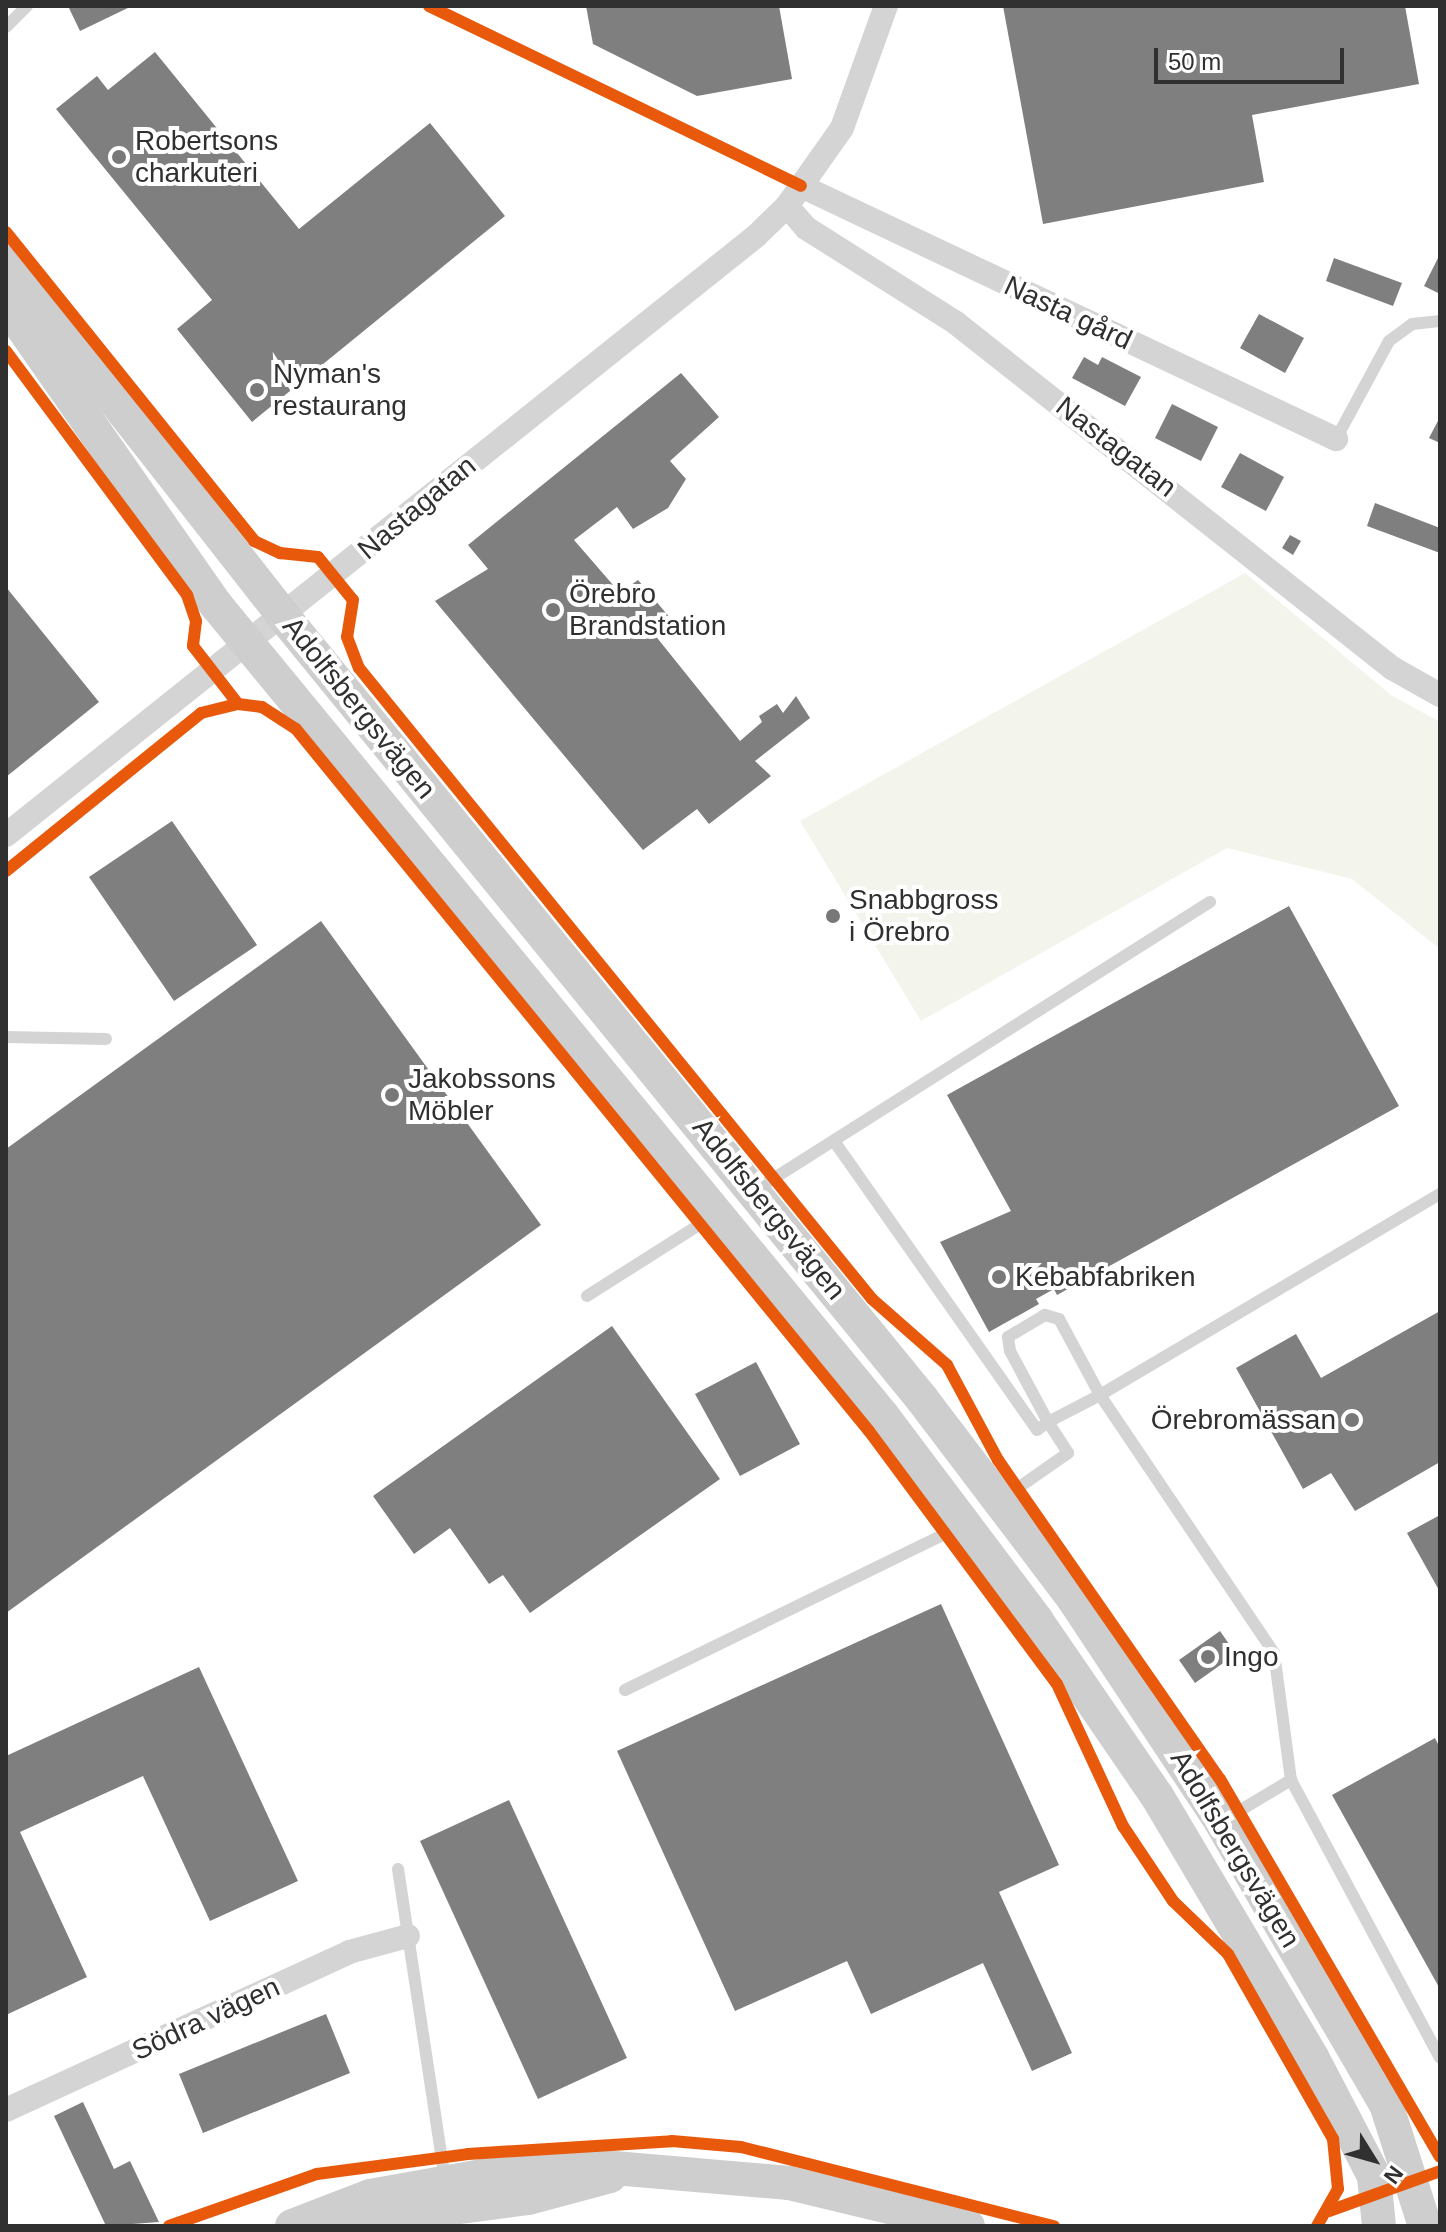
<!DOCTYPE html>
<html>
<head>
<meta charset="utf-8">
<style>
	body { margin:0 }
	#map { position:relative; width:1446px; height:2232px; overflow:hidden; background:#fff; font-family:Arial,sans-serif }
	div>[style] { position:absolute }
	.green>* { inset:0; background:#f3f5ed }
	.building>* { inset:0; background:#7f7f7f }
	.lane>* { height:12px; margin:-6px; padding:0 6px; transform-origin:6px; border-radius:6px; background:#d4d4d4 }
	.street>* { height:24px; margin:-12px; padding:0 12px; transform-origin:12px; border-radius:12px; background:#d4d4d4 }
	.secondary>* { height:34px; margin:-17px; padding:0 17px; transform-origin:17px; border-radius:17px; background:#cecece }
	.cycleway>* { height:12px; margin:-6px; padding:0 6px; transform-origin:6px; border-radius:6px; background:#e8590c }
	.dots>* { width:22px; height:22px; translate:-50% -50%; box-sizing:border-box; border:4px solid #fff; border-radius:50% }
	span { translate:-50% -50%; white-space:nowrap; text-align:center; line-height:1.15; -webkit-text-stroke:8px #fff; paint-order:stroke }
	.poi-label { font-size:28px; color:#303030 }
	.left { translate:0 -50%; text-align:left }
	.right { translate:-100% -50%; text-align:right }
	.street-label { font-size:28px; color:#303030 }
	.frame { position:absolute; inset:0; border:8px solid #303030; pointer-events:none }
	.north { position:absolute; left:1334px; top:2120px; width:80px; height:80px; -webkit-text-stroke:6px #fff; paint-order:stroke; rotate:127deg; font-size:22px; font-weight:700; line-height:32px; text-align:center; color:#303030 }
	.north::after { content:''; display:block; margin:auto; width:28px; height:36px; background:#303030; clip-path:polygon(50% 0,100% 100%,50% 72%,0 100%) }
	.scale { position:absolute; left:1154px; top:48px; width:190px; height:36px; box-sizing:border-box; border:4px solid #303030; border-top:0; padding-left:10px; font-size:24px; line-height:28px; white-space:nowrap; color:#303030; -webkit-text-stroke:6px #fff; paint-order:stroke }
</style>
</head>
<body>
<div id="map">
	<div class="green">
		<i style="clip-path:polygon(1245px 573px,1391px 695px,1440px 722px,1440px 949px,1352px 879px,1227px 848px,921px 1021px,800px 821px)"></i>
	</div>
	<div class="building">
		<i style="clip-path:polygon(68px 6px,132px 6px,80px 31px)"></i>
		<i style="clip-path:polygon(586px 6px,779px 6px,792px 79px,697px 96px,593px 44px)"></i>
		<i style="clip-path:polygon(1003px 6px,1405px 6px,1419px 84px,1252px 115px,1264px 182px,1043px 224px)"></i>
		<i style="clip-path:polygon(155px 52px,299px 229px,430px 123px,505px 216px,252px 422px,177px 329px,212px 300px,56px 109px,97px 76px,108px 90px)"></i>
		<i style="clip-path:polygon(1440px 254px,1440px 294px,1424px 286px)"></i>
		<i style="clip-path:polygon(1334px 258px,1402px 283px,1393px 306px,1326px 281px)"></i>
		<i style="clip-path:polygon(1259px 314px,1304px 338px,1285px 373px,1240px 348px)"></i>
		<i style="clip-path:polygon(1084px 357px,1098px 365px,1102px 357px,1141px 377px,1125px 406px,1072px 378px)"></i>
		<i style="clip-path:polygon(681px 373px,719px 417px,670px 461px,686px 479px,668px 508px,633px 529px,617px 507px,574px 540px,620px 593px,638px 580px,671px 619px,654px 634px,740px 741px,762px 722px,759px 716px,777px 704px,783px 713px,796px 696px,810px 718px,755px 761px,771px 776px,709px 824px,697px 809px,643px 850px,435px 601px,488px 569px,468px 545px)"></i>
		<i style="clip-path:polygon(1172px 404px,1218px 427px,1201px 461px,1155px 438px)"></i>
		<i style="clip-path:polygon(1440px 417px,1440px 443px,1429px 438px)"></i>
		<i style="clip-path:polygon(1240px 453px,1284px 477px,1266px 511px,1221px 487px)"></i>
		<i style="clip-path:polygon(1375px 503px,1440px 528px,1440px 553px,1367px 526px)"></i>
		<i style="clip-path:polygon(1290px 535px,1301px 541px,1293px 555px,1282px 548px)"></i>
		<i style="clip-path:polygon(6px 587px,99px 702px,6px 777px)"></i>
		<i style="clip-path:polygon(172px 821px,257px 945px,174px 1001px,89px 877px)"></i>
		<i style="clip-path:polygon(1289px 906px,1399px 1106px,1057px 1295px,1054px 1289px,1036px 1299px,1039px 1304px,989px 1332px,940px 1242px,1011px 1211px,947px 1095px)"></i>
		<i style="clip-path:polygon(321px 921px,541px 1225px,6px 1613px,6px 1149px)"></i>
		<i style="clip-path:polygon(1440px 1311px,1440px 1462px,1355px 1511px,1331px 1473px,1303px 1489px,1236px 1368px,1296px 1334px,1321px 1378px)"></i>
		<i style="clip-path:polygon(612px 1326px,720px 1479px,530px 1613px,503px 1575px,489px 1584px,450px 1528px,414px 1554px,373px 1496px)"></i>
		<i style="clip-path:polygon(756px 1362px,800px 1444px,740px 1476px,695px 1394px)"></i>
		<i style="clip-path:polygon(1440px 1515px,1440px 1592px,1407px 1533px)"></i>
		<i style="clip-path:polygon(941px 1604px,1059px 1865px,999px 1892px,1072px 2053px,1032px 2071px,983px 1963px,871px 2014px,847px 1961px,735px 2011px,617px 1751px)"></i>
		<i style="clip-path:polygon(1220px 1631px,1236px 1654px,1195px 1683px,1179px 1660px)"></i>
		<i style="clip-path:polygon(199px 1667px,298px 1881px,210px 1921px,143px 1776px,20px 1832px,87px 1977px,6px 2015px,6px 1756px)"></i>
		<i style="clip-path:polygon(1435px 1738px,1440px 1748px,1440px 1989px,1332px 1795px)"></i>
		<i style="clip-path:polygon(509px 1800px,627px 2058px,538px 2099px,420px 1841px)"></i>
		<i style="clip-path:polygon(326px 2014px,350px 2073px,203px 2133px,179px 2074px)"></i>
		<i style="clip-path:polygon(83px 2102px,114px 2169px,130px 2161px,159px 2222px,106px 2226px,54px 2116px)"></i>
	</div>
	<div class="lane">
		<i style="left:6px;top:27px;width:30px;rotate:-45deg"></i>
		<i style="left:1336px;top:439px;width:111px;rotate:-61.6deg"></i>
		<i style="left:1389px;top:341px;width:29px;rotate:-36deg"></i>
		<i style="left:1412px;top:324px;width:28px;rotate:-6deg"></i>
		<i style="left:6px;top:1037px;width:100px;rotate:1.1deg"></i>
		<i style="left:834px;top:1141px;width:353px;rotate:54.9deg"></i>
		<i style="left:1037px;top:1430px;width:14px;rotate:-36deg"></i>
		<i style="left:1048px;top:1422px;width:59px;rotate:-27.4deg"></i>
		<i style="left:1100px;top:1395px;width:86px;rotate:-118.3deg"></i>
		<i style="left:1059px;top:1319px;width:15px;rotate:-164deg"></i>
		<i style="left:1045px;top:1315px;width:43px;rotate:149.3deg"></i>
		<i style="left:1008px;top:1337px;width:14px;rotate:82deg"></i>
		<i style="left:1010px;top:1351px;width:81px;rotate:61.8deg"></i>
		<i style="left:1048px;top:1422px;width:37px;rotate:57deg"></i>
		<i style="left:1068px;top:1453px;width:82px;rotate:145deg"></i>
		<i style="left:754px;top:1191px;width:540px;rotate:-32.37deg"></i>
		<i style="left:587px;top:1296px;width:153px;rotate:-32.4deg"></i>
		<i style="left:625px;top:1690px;width:376px;rotate:-26deg"></i>
		<i style="left:1291px;top:1780px;width:128px;rotate:-97.6deg"></i>
		<i style="left:1274px;top:1653px;width:311px;rotate:-124deg"></i>
		<i style="left:1100px;top:1395px;width:395px;rotate:-30.6deg"></i>
		<i style="left:1221px;top:1822px;width:82px;rotate:-31deg"></i>
		<i style="left:1291px;top:1780px;width:315px;rotate:61.8deg"></i>
		<i style="left:398px;top:1869px;width:315px;rotate:81.4deg"></i>
	</div>
	<div class="street">
		<i style="left:801px;top:186px;width:592px;rotate:25.31deg"></i>
		<i style="left:787px;top:206px;width:29px;rotate:49deg"></i>
		<i style="left:806px;top:228px;width:178px;rotate:32.3deg"></i>
		<i style="left:956px;top:323px;width:556px;rotate:38.35deg"></i>
		<i style="left:1392px;top:668px;width:55px;rotate:29.4deg"></i>
		<i style="left:6px;top:835px;width:960px;rotate:-38.61deg"></i>
		<i style="left:756px;top:236px;width:43px;rotate:-44.1deg"></i>
		<i style="left:787px;top:206px;width:95px;rotate:-54.8deg"></i>
		<i style="left:842px;top:128px;width:130px;rotate:-70.2deg"></i>
		<i style="left:6px;top:2110px;width:378px;rotate:-24.7deg"></i>
		<i style="left:349px;top:1952px;width:61px;rotate:-15.2deg"></i>
	</div>
	<div class="secondary">
		<i style="left:6px;top:262px;width:451px;rotate:51.9deg"></i>
		<i style="left:284px;top:617px;width:1009px;rotate:50.79deg"></i>
		<i style="left:922px;top:1399px;width:250px;rotate:52.8deg"></i>
		<i style="left:1073px;top:1598px;width:268px;rotate:56.5deg"></i>
		<i style="left:1221px;top:1822px;width:327px;rotate:59.7deg"></i>
		<i style="left:1386px;top:2104px;width:128px;rotate:72.3deg"></i>
		<i style="left:6px;top:304px;width:368px;rotate:55.1deg"></i>
		<i style="left:217px;top:606px;width:1047px;rotate:50.58deg"></i>
		<i style="left:882px;top:1415px;width:258px;rotate:53deg"></i>
		<i style="left:1037px;top:1621px;width:212px;rotate:55.6deg"></i>
		<i style="left:1157px;top:1796px;width:304px;rotate:59.3deg"></i>
		<i style="left:1312px;top:2057px;width:134px;rotate:62.5deg"></i>
		<i style="left:1374px;top:2176px;width:50px;rotate:84.3deg"></i>
		<i style="left:332px;top:2224px;width:198px;rotate:-7.6deg"></i>
		<i style="left:528px;top:2198px;width:85px;rotate:-15deg"></i>
		<i style="left:292px;top:2226px;width:84px;rotate:-21deg"></i>
		<i style="left:370px;top:2196px;width:189px;rotate:-10.1deg"></i>
		<i style="left:556px;top:2163px;width:234px;rotate:4.9deg"></i>
		<i style="left:789px;top:2183px;width:184px;rotate:13.5deg"></i>
	</div>
	<div class="cycleway">
		<i style="left:429px;top:6px;width:413px;rotate:25.8deg"></i>
		<i style="left:6px;top:232px;width:396px;rotate:51.2deg"></i>
		<i style="left:254px;top:541px;width:29px;rotate:25deg"></i>
		<i style="left:280px;top:553px;width:38px;rotate:6deg"></i>
		<i style="left:318px;top:557px;width:55px;rotate:50.9deg"></i>
		<i style="left:353px;top:600px;width:37px;rotate:99deg"></i>
		<i style="left:347px;top:637px;width:33px;rotate:69deg"></i>
		<i style="left:359px;top:668px;width:813px;rotate:50.89deg"></i>
		<i style="left:872px;top:1299px;width:100px;rotate:41.3deg"></i>
		<i style="left:947px;top:1365px;width:108px;rotate:61.8deg"></i>
		<i style="left:998px;top:1460px;width:389px;rotate:55.2deg"></i>
		<i style="left:1220px;top:1779px;width:437px;rotate:59.8deg"></i>
		<i style="left:6px;top:351px;width:304px;rotate:53.4deg"></i>
		<i style="left:187px;top:595px;width:28px;rotate:71deg"></i>
		<i style="left:196px;top:621px;width:25px;rotate:97deg"></i>
		<i style="left:193px;top:646px;width:73px;rotate:52.2deg"></i>
		<i style="left:6px;top:871px;width:251px;rotate:-39deg"></i>
		<i style="left:201px;top:713px;width:38px;rotate:-14deg"></i>
		<i style="left:238px;top:704px;width:24px;rotate:7deg"></i>
		<i style="left:262px;top:707px;width:40px;rotate:32.9deg"></i>
		<i style="left:296px;top:729px;width:906px;rotate:50.78deg"></i>
		<i style="left:869px;top:1431px;width:315px;rotate:53.4deg"></i>
		<i style="left:1057px;top:1684px;width:157px;rotate:65.1deg"></i>
		<i style="left:1123px;top:1826px;width:90px;rotate:56.3deg"></i>
		<i style="left:1173px;top:1901px;width:76px;rotate:43.9deg"></i>
		<i style="left:1228px;top:1954px;width:213px;rotate:60.4deg"></i>
		<i style="left:1333px;top:2139px;width:50px;rotate:84.3deg"></i>
		<i style="left:1338px;top:2189px;width:43px;rotate:119.6deg"></i>
		<i style="left:1329px;top:2211px;width:118px;rotate:-19.8deg"></i>
		<i style="left:169px;top:2226px;width:157px;rotate:-19.4deg"></i>
		<i style="left:317px;top:2174px;width:152px;rotate:-7.5deg"></i>
		<i style="left:468px;top:2154px;width:204px;rotate:-3.6deg"></i>
		<i style="left:672px;top:2141px;width:69px;rotate:5deg"></i>
		<i style="left:741px;top:2147px;width:323px;rotate:14.2deg"></i>
	</div>
	<div class="dots">
		<i style="left:119px;top:157px;background:#787878"></i>
		<i style="left:257px;top:390px;background:#787878"></i>
		<i style="left:553px;top:610px;background:#787878"></i>
		<i style="left:833px;top:916px;background:#787878"></i>
		<i style="left:392px;top:1095px;background:#787878"></i>
		<i style="left:999px;top:1277px;background:#787878"></i>
		<i style="left:1352px;top:1420px;background:#787878"></i>
		<i style="left:1208px;top:1657px;background:#787878"></i>
	</div>
	<div class="poi-label">
		<span class="left" style="left:135px;top:157px">Robertsons<br>charkuteri</span>
		<span class="left" style="left:273px;top:390px">Nyman's<br>restaurang</span>
		<span class="left" style="left:569px;top:610px">Örebro<br>Brandstation</span>
		<span class="left" style="left:849px;top:916px">Snabbgross<br>i Örebro</span>
		<span class="left" style="left:408px;top:1095px">Jakobssons<br>Möbler</span>
		<span class="left" style="left:1015px;top:1277px">Kebabfabriken</span>
		<span class="right" style="left:1336px;top:1420px">Örebromässan</span>
		<span class="left" style="left:1224px;top:1657px">Ingo</span>
	</div>
	<div class="street-label">
		<span style="left:1068px;top:313px;rotate:25deg">Nasta gård</span>
		<span style="left:1116px;top:447px;rotate:38deg">Nastagatan</span>
		<span style="left:417px;top:508px;rotate:-40deg">Nastagatan</span>
		<span style="left:359px;top:708px;rotate:51deg">Adolfsbergsvägen</span>
		<span style="left:769px;top:1209px;rotate:51deg">Adolfsbergsvägen</span>
		<span style="left:1235px;top:1849px;rotate:59deg">Adolfsbergsvägen</span>
		<span style="left:206px;top:2019px;rotate:-25deg">Södra vägen</span>
	</div>
	<div class="frame"></div>
	<div class="north">N</div>
	<div class="scale">50 m</div>
</div>
</body>
</html>
